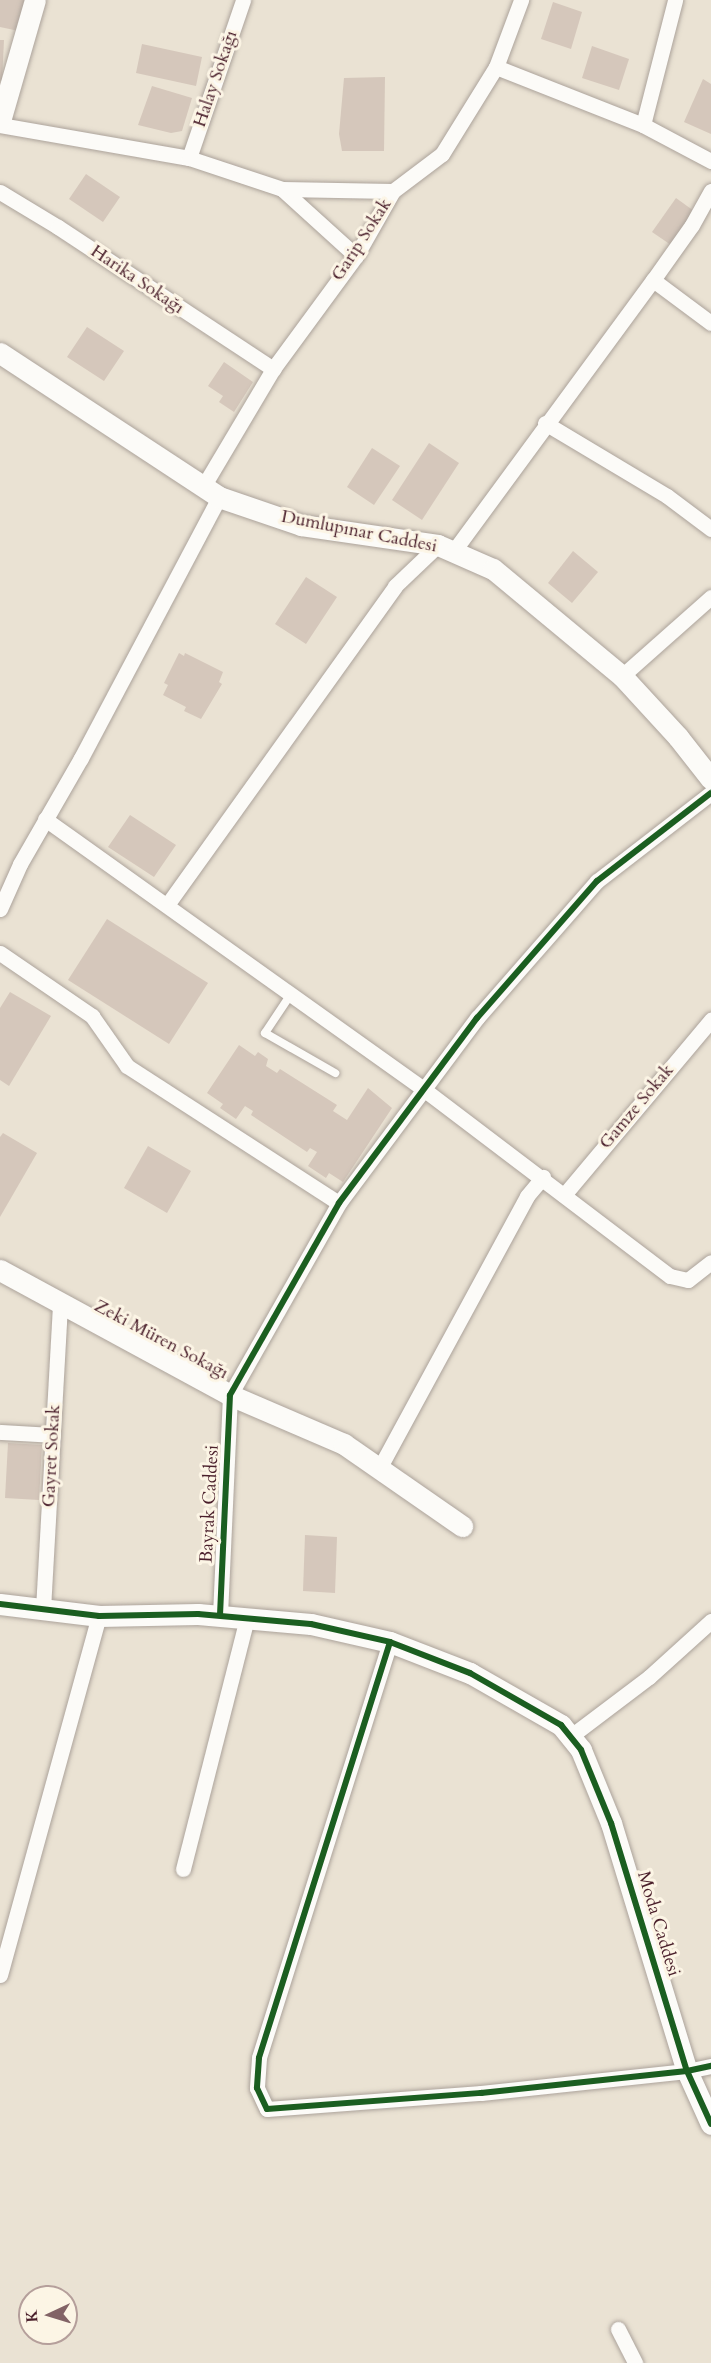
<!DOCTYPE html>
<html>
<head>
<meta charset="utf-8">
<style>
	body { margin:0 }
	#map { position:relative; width:711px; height:2363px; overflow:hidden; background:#eae2d3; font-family:Cardo,serif }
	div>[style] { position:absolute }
	.building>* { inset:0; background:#d5c7bb }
	.roads { filter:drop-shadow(0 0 2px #aca39b) drop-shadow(0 0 2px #aca39b) }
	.lane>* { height:8px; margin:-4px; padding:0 4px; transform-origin:4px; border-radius:4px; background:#fcfbf8 }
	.street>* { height:15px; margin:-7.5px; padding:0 7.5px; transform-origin:7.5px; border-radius:7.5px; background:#fcfbf8 }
	.secondary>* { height:21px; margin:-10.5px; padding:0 10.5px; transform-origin:10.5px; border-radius:10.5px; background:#fcfbf8 }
	.cycleway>* { height:6px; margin:-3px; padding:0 3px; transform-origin:3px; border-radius:3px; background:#1b5e20 }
	span { translate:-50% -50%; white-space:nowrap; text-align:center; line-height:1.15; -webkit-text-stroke:6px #fcf5e5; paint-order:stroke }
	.street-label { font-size:18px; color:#4a1f2b }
	.north { position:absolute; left:18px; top:2285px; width:60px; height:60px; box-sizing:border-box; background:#fcf5e5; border:2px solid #b59f9b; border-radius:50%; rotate:266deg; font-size:16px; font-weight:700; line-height:24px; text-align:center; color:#4a1f2b }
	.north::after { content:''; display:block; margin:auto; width:21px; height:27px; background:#826366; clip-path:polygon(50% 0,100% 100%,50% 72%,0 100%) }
</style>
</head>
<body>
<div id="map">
	<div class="building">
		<i style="clip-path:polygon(0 0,26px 0,19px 31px,0 27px)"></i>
		<i style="clip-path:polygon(553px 2px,582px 12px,571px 49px,541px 39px)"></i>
		<i style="clip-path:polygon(0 40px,4px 40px,2px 81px,0 81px)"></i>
		<i style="clip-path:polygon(142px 44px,202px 57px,196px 86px,136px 73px)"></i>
		<i style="clip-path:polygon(592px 46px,629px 59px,619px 90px,582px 78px)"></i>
		<i style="clip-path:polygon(385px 77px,384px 151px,342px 151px,339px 134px,344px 78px)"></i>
		<i style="clip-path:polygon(703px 79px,711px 84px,711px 134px,684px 122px)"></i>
		<i style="clip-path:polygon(152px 86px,192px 98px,182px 131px,171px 133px,138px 125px)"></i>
		<i style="clip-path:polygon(86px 174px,120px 197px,103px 222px,69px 199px)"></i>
		<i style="clip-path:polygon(676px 198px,694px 211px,671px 245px,652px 232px)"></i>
		<i style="clip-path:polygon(87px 327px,124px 351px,104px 381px,67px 357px)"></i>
		<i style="clip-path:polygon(224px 362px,253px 382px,234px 412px,219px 402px,223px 396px,208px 386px)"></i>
		<i style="clip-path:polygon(429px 443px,459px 463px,422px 520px,392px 500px)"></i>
		<i style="clip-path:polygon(372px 448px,400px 466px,374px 505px,347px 487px)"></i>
		<i style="clip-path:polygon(573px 551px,598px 572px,572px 603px,548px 583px)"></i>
		<i style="clip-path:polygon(306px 577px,337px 597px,306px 644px,275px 624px)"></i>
		<i style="clip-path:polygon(179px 653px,184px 656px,185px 653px,223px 672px,219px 682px,222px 684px,201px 719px,184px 711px,186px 707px,163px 695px,168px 685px,164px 683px)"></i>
		<i style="clip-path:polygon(130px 815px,176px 845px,154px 877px,108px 847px)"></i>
		<i style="clip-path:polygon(107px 919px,208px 983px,169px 1044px,68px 980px)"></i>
		<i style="clip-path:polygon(10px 992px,51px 1016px,9px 1086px,0 1080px,0 1008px)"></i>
		<i style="clip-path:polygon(239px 1045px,255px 1056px,258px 1052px,268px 1059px,266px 1066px,277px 1073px,280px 1069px,337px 1105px,333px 1111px,347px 1120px,368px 1088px,392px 1108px,343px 1182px,329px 1173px,326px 1178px,308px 1166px,317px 1152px,310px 1148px,307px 1152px,251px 1115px,253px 1111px,245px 1106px,236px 1119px,220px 1108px,223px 1104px,207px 1093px)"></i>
		<i style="clip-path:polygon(3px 1133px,37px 1153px,0 1217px,0 1137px)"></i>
		<i style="clip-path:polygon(148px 1146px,191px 1171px,167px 1213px,124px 1188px)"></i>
		<i style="clip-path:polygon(8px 1443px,42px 1445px,39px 1500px,5px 1498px)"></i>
		<i style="clip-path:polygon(305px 1535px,337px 1537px,335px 1593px,303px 1591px)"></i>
	</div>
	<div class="roads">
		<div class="lane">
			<i style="left:291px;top:994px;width:47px;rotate:123.7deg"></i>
			<i style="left:265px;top:1033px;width:81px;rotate:29.7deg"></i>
		</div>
		<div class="street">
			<i style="left:496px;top:67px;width:158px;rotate:21.5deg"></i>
			<i style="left:643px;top:125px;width:77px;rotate:27.9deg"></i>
			<i style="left:0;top:125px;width:192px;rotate:9.9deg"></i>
			<i style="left:189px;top:158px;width:98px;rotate:18.4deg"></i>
			<i style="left:282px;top:189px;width:100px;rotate:42.2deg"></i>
			<i style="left:643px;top:125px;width:129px;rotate:-75.6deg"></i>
			<i style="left:189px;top:158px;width:167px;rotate:-71.1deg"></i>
			<i style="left:282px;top:189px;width:111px;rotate:1deg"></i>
			<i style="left:0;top:192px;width:68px;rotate:31.1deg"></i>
			<i style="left:58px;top:227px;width:258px;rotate:33.4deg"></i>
			<i style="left:653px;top:280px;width:72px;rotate:36.6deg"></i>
			<i style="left:545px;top:423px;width:142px;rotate:30.9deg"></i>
			<i style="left:667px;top:496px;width:55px;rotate:36.9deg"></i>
			<i style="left:203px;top:487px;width:137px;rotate:-59.3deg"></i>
			<i style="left:273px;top:369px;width:140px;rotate:-53.7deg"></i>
			<i style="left:356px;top:256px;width:75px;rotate:-60.4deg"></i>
			<i style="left:393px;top:191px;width:61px;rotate:-37.1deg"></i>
			<i style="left:442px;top:154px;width:102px;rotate:-58.2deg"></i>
			<i style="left:496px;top:67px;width:72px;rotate:-69.5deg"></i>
			<i style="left:453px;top:552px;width:338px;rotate:-53.7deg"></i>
			<i style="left:653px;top:280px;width:67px;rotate:-54.7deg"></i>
			<i style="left:692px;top:225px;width:39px;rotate:-61deg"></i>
			<i style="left:622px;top:676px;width:119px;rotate:-41.6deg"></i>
			<i style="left:45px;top:819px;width:463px;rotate:35.5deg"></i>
			<i style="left:422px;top:1088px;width:311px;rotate:37.2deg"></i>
			<i style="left:670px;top:1276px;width:18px;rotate:13deg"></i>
			<i style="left:688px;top:1280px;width:29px;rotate:-38deg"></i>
			<i style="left:167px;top:905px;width:392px;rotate:-54.4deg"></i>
			<i style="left:395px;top:586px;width:59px;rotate:-43.6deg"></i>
			<i style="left:0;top:909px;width:49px;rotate:-66deg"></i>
			<i style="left:20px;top:864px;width:122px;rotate:-60.1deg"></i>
			<i style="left:81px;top:758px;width:295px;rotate:-62.1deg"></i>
			<i style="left:0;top:953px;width:112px;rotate:34.4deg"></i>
			<i style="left:92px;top:1016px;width:61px;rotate:55deg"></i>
			<i style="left:127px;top:1066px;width:252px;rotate:32.9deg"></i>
			<i style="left:564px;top:1195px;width:229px;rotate:-50deg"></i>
			<i style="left:0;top:1432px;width:53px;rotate:3.2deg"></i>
			<i style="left:380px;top:1467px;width:308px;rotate:-61.5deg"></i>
			<i style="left:527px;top:1196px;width:25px;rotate:-50deg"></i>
			<i style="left:43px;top:1609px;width:306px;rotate:-86.8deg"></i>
			<i style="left:220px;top:1615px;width:220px;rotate:-87.4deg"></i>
			<i style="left:230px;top:1395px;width:221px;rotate:-60.4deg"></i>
			<i style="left:339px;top:1203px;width:231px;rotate:-53.3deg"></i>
			<i style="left:477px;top:1018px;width:182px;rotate:-48.8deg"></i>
			<i style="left:597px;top:881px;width:144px;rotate:-37.7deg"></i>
			<i style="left:390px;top:1642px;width:436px;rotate:107.5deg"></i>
			<i style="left:259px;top:2058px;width:30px;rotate:94deg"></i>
			<i style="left:257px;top:2088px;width:23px;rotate:65deg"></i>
			<i style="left:267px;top:2109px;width:215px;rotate:-4.3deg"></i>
			<i style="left:481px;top:2093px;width:207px;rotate:-6.1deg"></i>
			<i style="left:687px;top:2071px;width:25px;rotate:-12deg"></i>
			<i style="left:571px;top:1736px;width:98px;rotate:-37.1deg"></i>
			<i style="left:649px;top:1677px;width:84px;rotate:-42.1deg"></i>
			<i style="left:183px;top:1869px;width:260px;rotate:-75.7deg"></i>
			<i style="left:0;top:1975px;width:372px;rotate:-74.6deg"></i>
			<i style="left:618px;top:2329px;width:38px;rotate:63deg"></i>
		</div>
		<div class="secondary">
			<i style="left:0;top:121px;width:126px;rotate:-73.9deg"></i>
			<i style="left:0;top:353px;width:262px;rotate:33.3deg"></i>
			<i style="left:219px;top:497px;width:87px;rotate:18.9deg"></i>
			<i style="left:301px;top:525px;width:138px;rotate:8.3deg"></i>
			<i style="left:438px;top:545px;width:60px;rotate:23.6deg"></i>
			<i style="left:493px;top:569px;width:168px;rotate:39.7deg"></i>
			<i style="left:622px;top:676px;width:83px;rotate:47.4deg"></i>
			<i style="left:678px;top:737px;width:53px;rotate:51.8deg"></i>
			<i style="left:0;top:1270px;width:262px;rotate:28.5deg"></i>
			<i style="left:230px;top:1395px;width:124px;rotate:23.3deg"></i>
			<i style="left:344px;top:1444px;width:144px;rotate:34.8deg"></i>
			<i style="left:0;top:1604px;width:100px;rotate:6.9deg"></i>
			<i style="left:99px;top:1616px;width:99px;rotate:-1.2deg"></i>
			<i style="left:198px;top:1614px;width:113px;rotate:5.1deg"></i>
			<i style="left:311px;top:1624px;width:81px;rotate:12.8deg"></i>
			<i style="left:390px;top:1642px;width:86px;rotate:21.2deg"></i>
			<i style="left:470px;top:1673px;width:105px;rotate:29.7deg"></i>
			<i style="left:561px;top:1725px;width:32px;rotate:51deg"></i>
			<i style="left:581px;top:1750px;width:79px;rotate:67.7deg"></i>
			<i style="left:611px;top:1823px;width:259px;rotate:73deg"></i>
			<i style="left:687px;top:2071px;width:58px;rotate:65.6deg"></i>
		</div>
	</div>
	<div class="cycleway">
		<i style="left:0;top:1604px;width:100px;rotate:6.9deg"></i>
		<i style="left:99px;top:1616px;width:99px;rotate:-1.2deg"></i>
		<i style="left:198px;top:1614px;width:113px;rotate:5.1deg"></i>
		<i style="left:311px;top:1624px;width:81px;rotate:12.8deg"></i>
		<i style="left:390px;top:1642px;width:86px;rotate:21.2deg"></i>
		<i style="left:470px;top:1673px;width:105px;rotate:29.7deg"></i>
		<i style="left:561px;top:1725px;width:32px;rotate:51deg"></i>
		<i style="left:581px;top:1750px;width:79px;rotate:67.7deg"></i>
		<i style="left:611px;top:1823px;width:259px;rotate:73deg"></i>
		<i style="left:687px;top:2071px;width:58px;rotate:65.6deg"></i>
		<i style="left:220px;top:1615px;width:220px;rotate:-87.4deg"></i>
		<i style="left:230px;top:1395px;width:221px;rotate:-60.4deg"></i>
		<i style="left:339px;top:1203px;width:231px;rotate:-53.3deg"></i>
		<i style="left:477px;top:1018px;width:182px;rotate:-48.8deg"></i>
		<i style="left:597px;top:881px;width:144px;rotate:-37.7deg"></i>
		<i style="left:390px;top:1642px;width:436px;rotate:107.5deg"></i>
		<i style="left:259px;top:2058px;width:30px;rotate:94deg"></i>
		<i style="left:257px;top:2088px;width:23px;rotate:65deg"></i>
		<i style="left:267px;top:2109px;width:215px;rotate:-4.3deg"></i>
		<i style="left:481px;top:2093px;width:207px;rotate:-6.1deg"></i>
		<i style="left:687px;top:2071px;width:25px;rotate:-12deg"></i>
	</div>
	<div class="street-label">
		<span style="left:216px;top:79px;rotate:-71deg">Halay Sokağı</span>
		<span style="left:362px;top:240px;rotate:-57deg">Garip Sokak</span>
		<span style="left:137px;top:280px;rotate:34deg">Harika Sokağı</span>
		<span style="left:359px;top:532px;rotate:11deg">Dumlupınar Caddesi</span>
		<span style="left:637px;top:1107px;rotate:-50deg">Gamze Sokak</span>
		<span style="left:161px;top:1340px;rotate:28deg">Zeki Müren Sokağı</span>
		<span style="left:52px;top:1456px;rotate:-87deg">Gayret Sokak</span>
		<span style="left:210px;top:1504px;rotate:-87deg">Bayrak Caddesi</span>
		<span style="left:658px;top:1924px;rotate:73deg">Moda Caddesi</span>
	</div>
	<div class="north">K</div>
</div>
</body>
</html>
